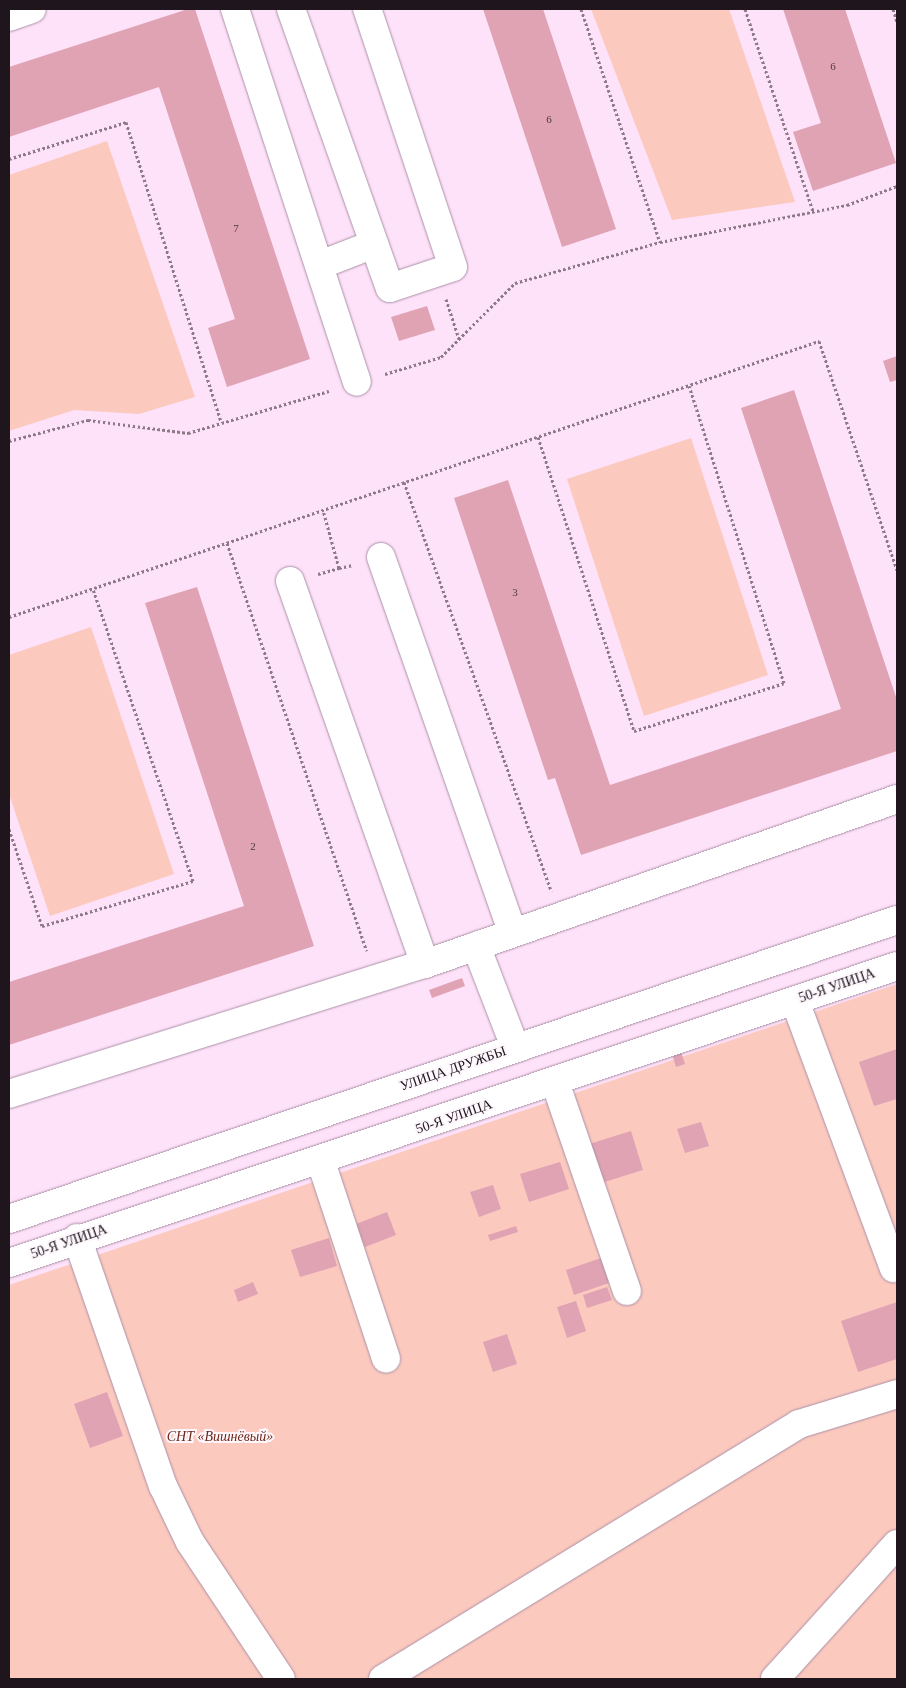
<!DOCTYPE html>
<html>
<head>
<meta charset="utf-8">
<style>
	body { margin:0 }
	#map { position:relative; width:906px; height:1688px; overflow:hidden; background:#fee2f9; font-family:"Times New Roman",serif }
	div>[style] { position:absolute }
	.green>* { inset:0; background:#fcc9be }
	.building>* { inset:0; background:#e0a3b4 }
	.path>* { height:3px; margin-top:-1.5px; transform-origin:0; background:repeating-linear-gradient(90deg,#8c7a89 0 2.5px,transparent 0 5px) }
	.roads { filter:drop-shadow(0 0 1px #aa91a7) drop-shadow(0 0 1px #aa91a7) }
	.minor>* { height:28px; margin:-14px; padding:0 14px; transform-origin:14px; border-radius:14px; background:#fff }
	span { translate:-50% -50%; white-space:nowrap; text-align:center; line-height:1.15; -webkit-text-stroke:4px #fdf7fc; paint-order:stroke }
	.number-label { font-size:11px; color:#4e3843 }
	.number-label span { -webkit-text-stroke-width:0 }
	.street-label { font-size:14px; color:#1e151d }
	.park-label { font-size:14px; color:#6e271b; font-style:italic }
	.frame { position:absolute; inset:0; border:10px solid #1e151d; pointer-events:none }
</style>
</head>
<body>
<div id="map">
	<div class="green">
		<i style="clip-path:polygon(591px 9px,729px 9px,795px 202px,672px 220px)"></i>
		<i style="clip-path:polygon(107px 141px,195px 397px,139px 414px,74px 410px,9px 431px,9px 175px)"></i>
		<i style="clip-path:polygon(691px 438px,768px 675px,644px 716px,567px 479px)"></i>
		<i style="clip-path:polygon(91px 627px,174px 874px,50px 916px,9px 794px,9px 655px)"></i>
		<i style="clip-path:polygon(897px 984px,897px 1679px,9px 1679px,9px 1285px)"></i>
	</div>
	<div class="building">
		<i style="clip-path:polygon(188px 9px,195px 9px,310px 359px,227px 387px,208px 328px,235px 319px,159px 87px,9px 137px,9px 67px)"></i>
		<i style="clip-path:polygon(483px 9px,543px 9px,616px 229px,562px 247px)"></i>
		<i style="clip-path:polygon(783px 9px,845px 9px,896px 163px,813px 191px,793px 132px,821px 123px)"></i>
		<i style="clip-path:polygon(427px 306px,435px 330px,399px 341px,391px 317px)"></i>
		<i style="clip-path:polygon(897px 356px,897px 380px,890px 382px,883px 361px)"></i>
		<i style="clip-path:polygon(794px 390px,897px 700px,897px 751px,581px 855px,555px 778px,548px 780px,454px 498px,508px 480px,610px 785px,841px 709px,741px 408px)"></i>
		<i style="clip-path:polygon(197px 587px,314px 946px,9px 1045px,9px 982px,244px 906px,145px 603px)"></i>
		<i style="clip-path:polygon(462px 978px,465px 986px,432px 998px,429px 990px)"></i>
		<i style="clip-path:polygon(897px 1049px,897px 1099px,874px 1106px,859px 1062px)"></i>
		<i style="clip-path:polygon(681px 1052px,685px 1064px,676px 1067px,672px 1054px)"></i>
		<i style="clip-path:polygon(701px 1122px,709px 1146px,685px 1153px,677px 1129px)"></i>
		<i style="clip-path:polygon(631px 1131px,643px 1170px,598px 1184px,586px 1145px)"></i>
		<i style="clip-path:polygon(560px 1162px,569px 1189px,529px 1202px,520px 1174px)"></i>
		<i style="clip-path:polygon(493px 1185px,501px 1209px,479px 1217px,470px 1192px)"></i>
		<i style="clip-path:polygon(387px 1212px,396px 1235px,365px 1247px,356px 1224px)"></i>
		<i style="clip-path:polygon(516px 1226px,518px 1232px,490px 1241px,488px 1235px)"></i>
		<i style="clip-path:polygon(329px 1238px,337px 1266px,300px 1277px,291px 1250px)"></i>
		<i style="clip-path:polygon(601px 1258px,609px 1283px,574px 1295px,566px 1270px)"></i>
		<i style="clip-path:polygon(253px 1282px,258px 1294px,238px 1302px,234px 1290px)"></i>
		<i style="clip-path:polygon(607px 1287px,612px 1300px,587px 1308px,583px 1295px)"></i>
		<i style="clip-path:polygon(576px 1301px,586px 1331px,567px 1338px,557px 1307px)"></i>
		<i style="clip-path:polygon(897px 1302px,897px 1359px,858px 1372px,841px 1321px)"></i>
		<i style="clip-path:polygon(507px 1334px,517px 1364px,493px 1372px,483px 1342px)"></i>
		<i style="clip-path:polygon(107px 1392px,123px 1436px,90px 1448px,74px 1404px)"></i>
	</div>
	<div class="path">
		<i style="left:581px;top:9px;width:246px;rotate:71.3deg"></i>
		<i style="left:745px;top:9px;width:213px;rotate:71.4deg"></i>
		<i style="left:893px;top:9px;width:14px;rotate:73deg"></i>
		<i style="left:9px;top:159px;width:123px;rotate:-17.5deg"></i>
		<i style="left:126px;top:122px;width:315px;rotate:72.4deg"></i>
		<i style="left:446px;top:299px;width:42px;rotate:72deg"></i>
		<i style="left:385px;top:374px;width:59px;rotate:-16.9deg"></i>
		<i style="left:441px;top:357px;width:105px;rotate:-45deg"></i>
		<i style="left:515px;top:283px;width:151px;rotate:-15.8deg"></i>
		<i style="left:660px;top:242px;width:191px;rotate:-11.2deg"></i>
		<i style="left:847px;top:205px;width:53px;rotate:-20.8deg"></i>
		<i style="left:538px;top:437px;width:309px;rotate:71.9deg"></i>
		<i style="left:634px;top:731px;width:157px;rotate:-17.7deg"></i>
		<i style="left:784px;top:683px;width:312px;rotate:-107.7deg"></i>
		<i style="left:9px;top:441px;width:82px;rotate:-14.9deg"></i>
		<i style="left:88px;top:420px;width:101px;rotate:7.4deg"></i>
		<i style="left:188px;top:433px;width:147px;rotate:-16.6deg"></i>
		<i style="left:404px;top:482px;width:435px;rotate:70.2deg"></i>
		<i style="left:227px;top:543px;width:431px;rotate:71.1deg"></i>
		<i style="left:339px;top:568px;width:14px;rotate:-12deg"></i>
		<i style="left:318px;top:574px;width:22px;rotate:-16deg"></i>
		<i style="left:339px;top:568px;width:60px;rotate:-105.4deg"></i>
		<i style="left:9px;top:617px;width:856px;rotate:-18.82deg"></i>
		<i style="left:819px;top:341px;width:242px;rotate:71.2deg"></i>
		<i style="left:9px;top:829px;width:102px;rotate:71.2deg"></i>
		<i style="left:42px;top:926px;width:158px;rotate:-16.6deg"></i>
		<i style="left:193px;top:881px;width:309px;rotate:-108.9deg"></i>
	</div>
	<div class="roads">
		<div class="minor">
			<i style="left:235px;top:9px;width:392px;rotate:71.9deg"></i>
			<i style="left:291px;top:9px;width:296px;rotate:70.5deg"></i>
			<i style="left:390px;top:288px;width:66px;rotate:-18.4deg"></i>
			<i style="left:453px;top:267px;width:272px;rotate:-108.4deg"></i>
			<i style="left:9px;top:17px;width:24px;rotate:-19deg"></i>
			<i style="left:320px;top:265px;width:58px;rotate:-21.3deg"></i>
			<i style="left:381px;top:557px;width:398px;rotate:70.7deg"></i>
			<i style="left:290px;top:581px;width:406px;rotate:70.6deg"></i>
			<i style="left:476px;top:946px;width:108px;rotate:68.9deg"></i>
			<i style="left:795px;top:1001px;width:285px;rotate:69.7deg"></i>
			<i style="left:555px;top:1082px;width:221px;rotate:71deg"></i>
			<i style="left:9px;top:1094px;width:436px;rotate:-17.4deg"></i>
			<i style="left:425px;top:964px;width:500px;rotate:-19.27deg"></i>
			<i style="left:321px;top:1162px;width:207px;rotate:71.7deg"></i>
			<i style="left:9px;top:1219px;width:937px;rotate:-18.61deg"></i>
			<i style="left:77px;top:1238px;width:262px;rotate:70.9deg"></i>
			<i style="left:163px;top:1486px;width:62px;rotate:64.3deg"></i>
			<i style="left:190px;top:1542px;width:164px;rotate:56.4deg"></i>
			<i style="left:9px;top:1263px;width:936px;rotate:-18.49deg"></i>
			<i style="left:383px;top:1679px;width:488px;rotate:-31.5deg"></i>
			<i style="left:799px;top:1424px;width:102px;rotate:-17deg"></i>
			<i style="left:775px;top:1679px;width:182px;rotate:-47.9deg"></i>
		</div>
	</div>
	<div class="number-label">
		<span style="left:833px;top:66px">6</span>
		<span style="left:549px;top:119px">6</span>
		<span style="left:236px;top:228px">7</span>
		<span style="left:515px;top:592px">3</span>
		<span style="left:253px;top:846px">2</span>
	</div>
	<div class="street-label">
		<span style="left:837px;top:986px;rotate:-19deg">50-Я УЛИЦА</span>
		<span style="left:453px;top:1069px;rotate:-19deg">УЛИЦА ДРУЖБЫ</span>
		<span style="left:454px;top:1117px;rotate:-19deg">50-Я УЛИЦА</span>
		<span style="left:69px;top:1242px;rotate:-19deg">50-Я УЛИЦА</span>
	</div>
	<div class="park-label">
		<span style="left:220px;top:1437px">СНТ «Вишнёвый»</span>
	</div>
	<div class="frame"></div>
</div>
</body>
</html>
